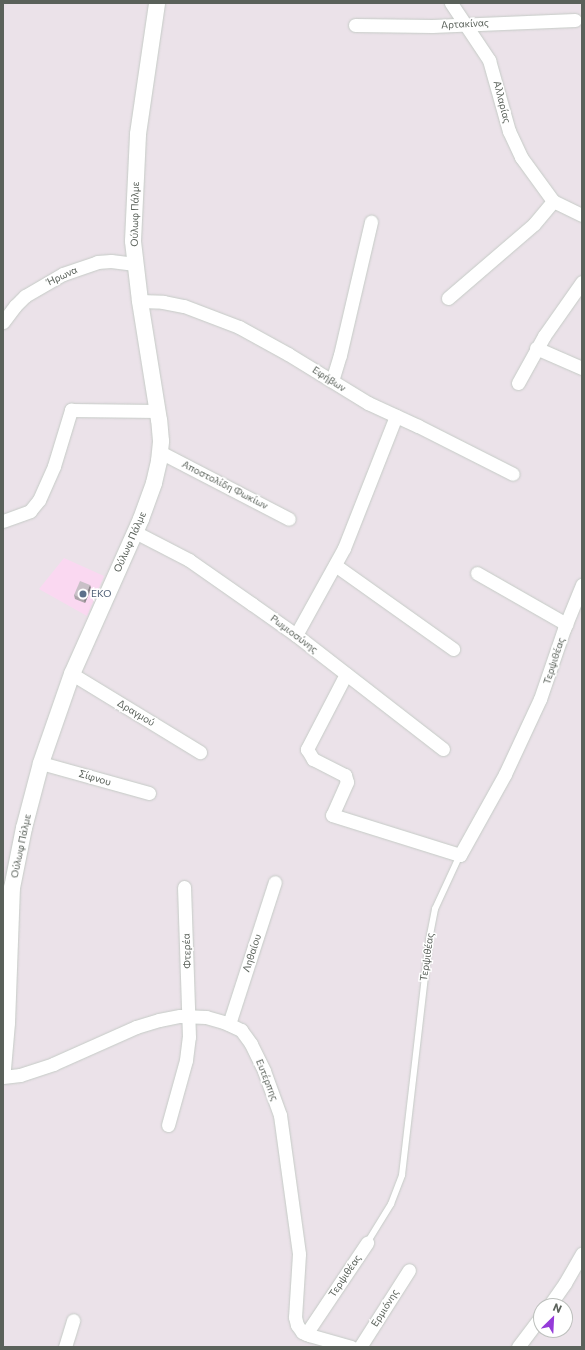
<!DOCTYPE html>
<html>
<head>
<meta charset="utf-8">
<style>
	body { margin:0 }
	#map { position:relative; width:585px; height:1350px; overflow:hidden; background:#ebe2e9; font-family:Commissioner,sans-serif }
	div>[style] { position:absolute }
	.commercial>* { inset:0; background:#fad8f1 }
	.roads { filter:drop-shadow(0 0 1px #c5cbc6) drop-shadow(0 0 1px #c5cbc6) }
	.service>* { height:6px; margin:-3px; padding:0 3px; transform-origin:3px; border-radius:3px; background:#fff }
	.minor>* { height:13px; margin:-6.5px; padding:0 6.5px; transform-origin:6.5px; border-radius:6.5px; background:#fff }
	.tertiary>* { height:16px; margin:-8px; padding:0 8px; transform-origin:8px; border-radius:8px; background:#fff }
	.wall>* { inset:0; background:#ada5ab }
	.shaded-wall>* { inset:0; background:#8d868b }
	.building>* { inset:0; background:#c9c0c7 }
	.dots>* { width:11px; height:11px; translate:-50% -50%; box-sizing:border-box; border:2px solid #fff; border-radius:50% }
	span { translate:-50% -50%; white-space:nowrap; text-align:center; line-height:1.15; -webkit-text-stroke:3px #fff; paint-order:stroke }
	.street-label { font-size:10px; color:#5a615a }
	.service-label { font-size:10px; color:#4e5e75 }
	.left { translate:0 -50%; text-align:left }
	.frame { position:absolute; inset:0; border:4px solid #5a615a; pointer-events:none }
	.north { position:absolute; left:533px; top:1298px; width:40px; height:40px; box-sizing:border-box; background:#fff; border:1px solid #bdc0bd; border-radius:50%; rotate:24deg; font-size:11px; font-weight:700; line-height:16px; text-align:center; color:#5a615a }
	.north::after { content:''; display:block; margin:auto; width:14px; height:18px; background:#953bd9; clip-path:polygon(50% 0,100% 100%,50% 72%,0 100%) }
</style>
</head>
<body>
<div id="map">
	<div class="commercial">
		<i style="clip-path:polygon(64px 558px,104px 576px,87px 616px,39px 589px)"></i>
	</div>
	<div class="roads">
		<div class="service">
			<i style="left:367px;top:1243px;width:46px;rotate:-58.4deg"></i>
			<i style="left:391px;top:1204px;width:31px;rotate:-69deg"></i>
			<i style="left:402px;top:1175px;width:237px;rotate:-83.4deg"></i>
			<i style="left:429px;top:940px;width:32px;rotate:-79deg"></i>
			<i style="left:435px;top:909px;width:60px;rotate:-65.2deg"></i>
		</div>
		<div class="minor">
			<i style="left:451px;top:3px;width:69px;rotate:56.3deg"></i>
			<i style="left:489px;top:60px;width:74px;rotate:74.3deg"></i>
			<i style="left:509px;top:131px;width:29px;rotate:65deg"></i>
			<i style="left:521px;top:157px;width:54px;rotate:54deg"></i>
			<i style="left:553px;top:201px;width:32px;rotate:26deg"></i>
			<i style="left:355px;top:25px;width:77px;rotate:0.7deg"></i>
			<i style="left:432px;top:26px;width:143px;rotate:-2.4deg"></i>
			<i style="left:448px;top:298px;width:113px;rotate:-40.7deg"></i>
			<i style="left:534px;top:224px;width:30px;rotate:-50deg"></i>
			<i style="left:140px;top:301px;width:23px;rotate:2deg"></i>
			<i style="left:163px;top:302px;width:21px;rotate:11deg"></i>
			<i style="left:184px;top:306px;width:59px;rotate:20.9deg"></i>
			<i style="left:239px;top:327px;width:56px;rotate:28.9deg"></i>
			<i style="left:288px;top:354px;width:94px;rotate:31.5deg"></i>
			<i style="left:368px;top:403px;width:55px;rotate:24.7deg"></i>
			<i style="left:418px;top:426px;width:106px;rotate:26.8deg"></i>
			<i style="left:3px;top:322px;width:20px;rotate:-53deg"></i>
			<i style="left:15px;top:306px;width:14px;rotate:-45deg"></i>
			<i style="left:25px;top:296px;width:44px;rotate:-30.1deg"></i>
			<i style="left:63px;top:274px;width:36px;rotate:-19deg"></i>
			<i style="left:97px;top:262px;width:14px;rotate:-4deg"></i>
			<i style="left:111px;top:261px;width:24px;rotate:7deg"></i>
			<i style="left:536px;top:348px;width:50px;rotate:23.5deg"></i>
			<i style="left:332px;top:381px;width:27px;rotate:-73deg"></i>
			<i style="left:340px;top:355px;width:137px;rotate:-76.9deg"></i>
			<i style="left:518px;top:383px;width:54px;rotate:-61deg"></i>
			<i style="left:544px;top:336px;width:66px;rotate:-54.9deg"></i>
			<i style="left:160px;top:452px;width:145px;rotate:27.4deg"></i>
			<i style="left:3px;top:521px;width:29px;rotate:-20deg"></i>
			<i style="left:30px;top:511px;width:14px;rotate:-51deg"></i>
			<i style="left:39px;top:500px;width:37px;rotate:-66deg"></i>
			<i style="left:54px;top:466px;width:59px;rotate:-73.1deg"></i>
			<i style="left:71px;top:410px;width:87px;rotate:0.7deg"></i>
			<i style="left:135px;top:532px;width:61px;rotate:27.4deg"></i>
			<i style="left:189px;top:560px;width:77px;rotate:34.9deg"></i>
			<i style="left:252px;top:604px;width:54px;rotate:35.2deg"></i>
			<i style="left:296px;top:635px;width:186px;rotate:37.8deg"></i>
			<i style="left:335px;top:565px;width:145px;rotate:35.4deg"></i>
			<i style="left:477px;top:573px;width:103px;rotate:29.8deg"></i>
			<i style="left:296px;top:635px;width:99px;rotate:-61.1deg"></i>
			<i style="left:344px;top:548px;width:142px;rotate:-68.5deg"></i>
			<i style="left:72px;top:674px;width:150px;rotate:31.4deg"></i>
			<i style="left:346px;top:674px;width:85px;rotate:117.5deg"></i>
			<i style="left:307px;top:749px;width:12px;rotate:59deg"></i>
			<i style="left:313px;top:759px;width:36px;rotate:27deg"></i>
			<i style="left:345px;top:775px;width:7px;rotate:74deg"></i>
			<i style="left:347px;top:782px;width:36px;rotate:114deg"></i>
			<i style="left:332px;top:815px;width:134px;rotate:17.4deg"></i>
			<i style="left:460px;top:855px;width:93px;rotate:-60.9deg"></i>
			<i style="left:505px;top:774px;width:83px;rotate:-65deg"></i>
			<i style="left:540px;top:699px;width:74px;rotate:-71.1deg"></i>
			<i style="left:564px;top:629px;width:48px;rotate:-67.8deg"></i>
			<i style="left:41px;top:763px;width:112px;rotate:15.5deg"></i>
			<i style="left:229px;top:1024px;width:149px;rotate:-72.1deg"></i>
			<i style="left:3px;top:1077px;width:17px;rotate:-7deg"></i>
			<i style="left:20px;top:1075px;width:35px;rotate:-18deg"></i>
			<i style="left:53px;top:1064px;width:91px;rotate:-24deg"></i>
			<i style="left:136px;top:1027px;width:24px;rotate:-17deg"></i>
			<i style="left:159px;top:1020px;width:21px;rotate:-11deg"></i>
			<i style="left:180px;top:1016px;width:26px;rotate:2deg"></i>
			<i style="left:206px;top:1017px;width:19px;rotate:16deg"></i>
			<i style="left:224px;top:1022px;width:19px;rotate:25deg"></i>
			<i style="left:241px;top:1030px;width:17px;rotate:54deg"></i>
			<i style="left:251px;top:1044px;width:30px;rotate:64deg"></i>
			<i style="left:264px;top:1071px;width:47px;rotate:70deg"></i>
			<i style="left:280px;top:1115px;width:140px;rotate:82.2deg"></i>
			<i style="left:299px;top:1254px;width:63px;rotate:93.6deg"></i>
			<i style="left:295px;top:1317px;width:8px;rotate:76deg"></i>
			<i style="left:297px;top:1325px;width:9px;rotate:54deg"></i>
			<i style="left:302px;top:1332px;width:8px;rotate:23deg"></i>
			<i style="left:309px;top:1335px;width:44px;rotate:15.9deg"></i>
			<i style="left:168px;top:1125px;width:67px;rotate:-74.5deg"></i>
			<i style="left:186px;top:1060px;width:23px;rotate:-83deg"></i>
			<i style="left:189px;top:1037px;width:150px;rotate:-91.9deg"></i>
			<i style="left:549px;top:1306px;width:28px;rotate:-55deg"></i>
			<i style="left:565px;top:1283px;width:34px;rotate:-60deg"></i>
			<i style="left:306px;top:1334px;width:110px;rotate:-56.2deg"></i>
			<i style="left:65px;top:1347px;width:28px;rotate:-73deg"></i>
			<i style="left:360px;top:1347px;width:91px;rotate:-57.5deg"></i>
			<i style="left:518px;top:1347px;width:38px;rotate:-53deg"></i>
		</div>
		<div class="tertiary">
			<i style="left:3px;top:1069px;width:46px;rotate:-85deg"></i>
			<i style="left:7px;top:1023px;width:135px;rotate:-87.9deg"></i>
			<i style="left:12px;top:888px;width:61px;rotate:-78.7deg"></i>
			<i style="left:24px;top:828px;width:67px;rotate:-75.3deg"></i>
			<i style="left:41px;top:763px;width:94px;rotate:-70.8deg"></i>
			<i style="left:72px;top:674px;width:170px;rotate:-66deg"></i>
			<i style="left:141px;top:519px;width:38px;rotate:-70deg"></i>
			<i style="left:154px;top:483px;width:23px;rotate:-77deg"></i>
			<i style="left:159px;top:461px;width:20px;rotate:-84deg"></i>
			<i style="left:161px;top:441px;width:21px;rotate:-95deg"></i>
			<i style="left:159px;top:420px;width:121px;rotate:-99.1deg"></i>
			<i style="left:140px;top:301px;width:60px;rotate:-96.7deg"></i>
			<i style="left:133px;top:241px;width:107px;rotate:-87.3deg"></i>
			<i style="left:138px;top:134px;width:132px;rotate:-81.7deg"></i>
		</div>
	</div>
	<div class="wall">
		<i style="clip-path:polygon(90px 585px,91px 589px,85px 603px,75px 599px,74px 595px)"></i>
	</div>
	<div class="shaded-wall">
		<i style="clip-path:polygon(90px 585px,91px 589px,85px 603px,84px 600px)"></i>
	</div>
	<div class="building">
		<i style="clip-path:polygon(80px 581px,90px 585px,84px 600px,74px 595px)"></i>
	</div>
	<div class="dots">
		<i style="left:83px;top:594px;background:#5c6f8a"></i>
	</div>
	<div class="street-label">
		<span style="left:465px;top:24px;rotate:-3deg">Αρτακίνας</span>
		<span style="left:502px;top:102px;rotate:76deg">Αλλαρίας</span>
		<span style="left:135px;top:214px;rotate:-89deg">Ούλωφ Πάλμε</span>
		<span style="left:62px;top:276px;rotate:-25deg">Ήρωνα</span>
		<span style="left:329px;top:379px;rotate:33deg">Εφήβων</span>
		<span style="left:225px;top:485px;rotate:27deg">Αποστολίδη Φωκίων</span>
		<span style="left:130px;top:542px;rotate:-66deg">Ούλωφ Πάλμε</span>
		<span style="left:294px;top:634px;rotate:37deg">Ρωμιοσύνης</span>
		<span style="left:554px;top:661px;rotate:-72deg">Τερψιθέας</span>
		<span style="left:136px;top:713px;rotate:31deg">Δραγμού</span>
		<span style="left:95px;top:778px;rotate:16deg">Σίφνου</span>
		<span style="left:21px;top:846px;rotate:-78deg">Ούλωφ Πάλμε</span>
		<span style="left:187px;top:951px;rotate:-92deg">Φτερέα</span>
		<span style="left:252px;top:953px;rotate:-72deg">Ληθαίου</span>
		<span style="left:427px;top:957px;rotate:-82deg">Τερψιθέας</span>
		<span style="left:267px;top:1080px;rotate:68deg">Ευτέρπης</span>
		<span style="left:345px;top:1276px;rotate:-56deg">Τερψιθέας</span>
		<span style="left:385px;top:1308px;rotate:-58deg">Ερμιόνης</span>
	</div>
	<div class="service-label">
		<span class="left" style="left:91px;top:594px">EKO</span>
	</div>
	<div class="frame"></div>
	<div class="north">N</div>
</div>
</body>
</html>
